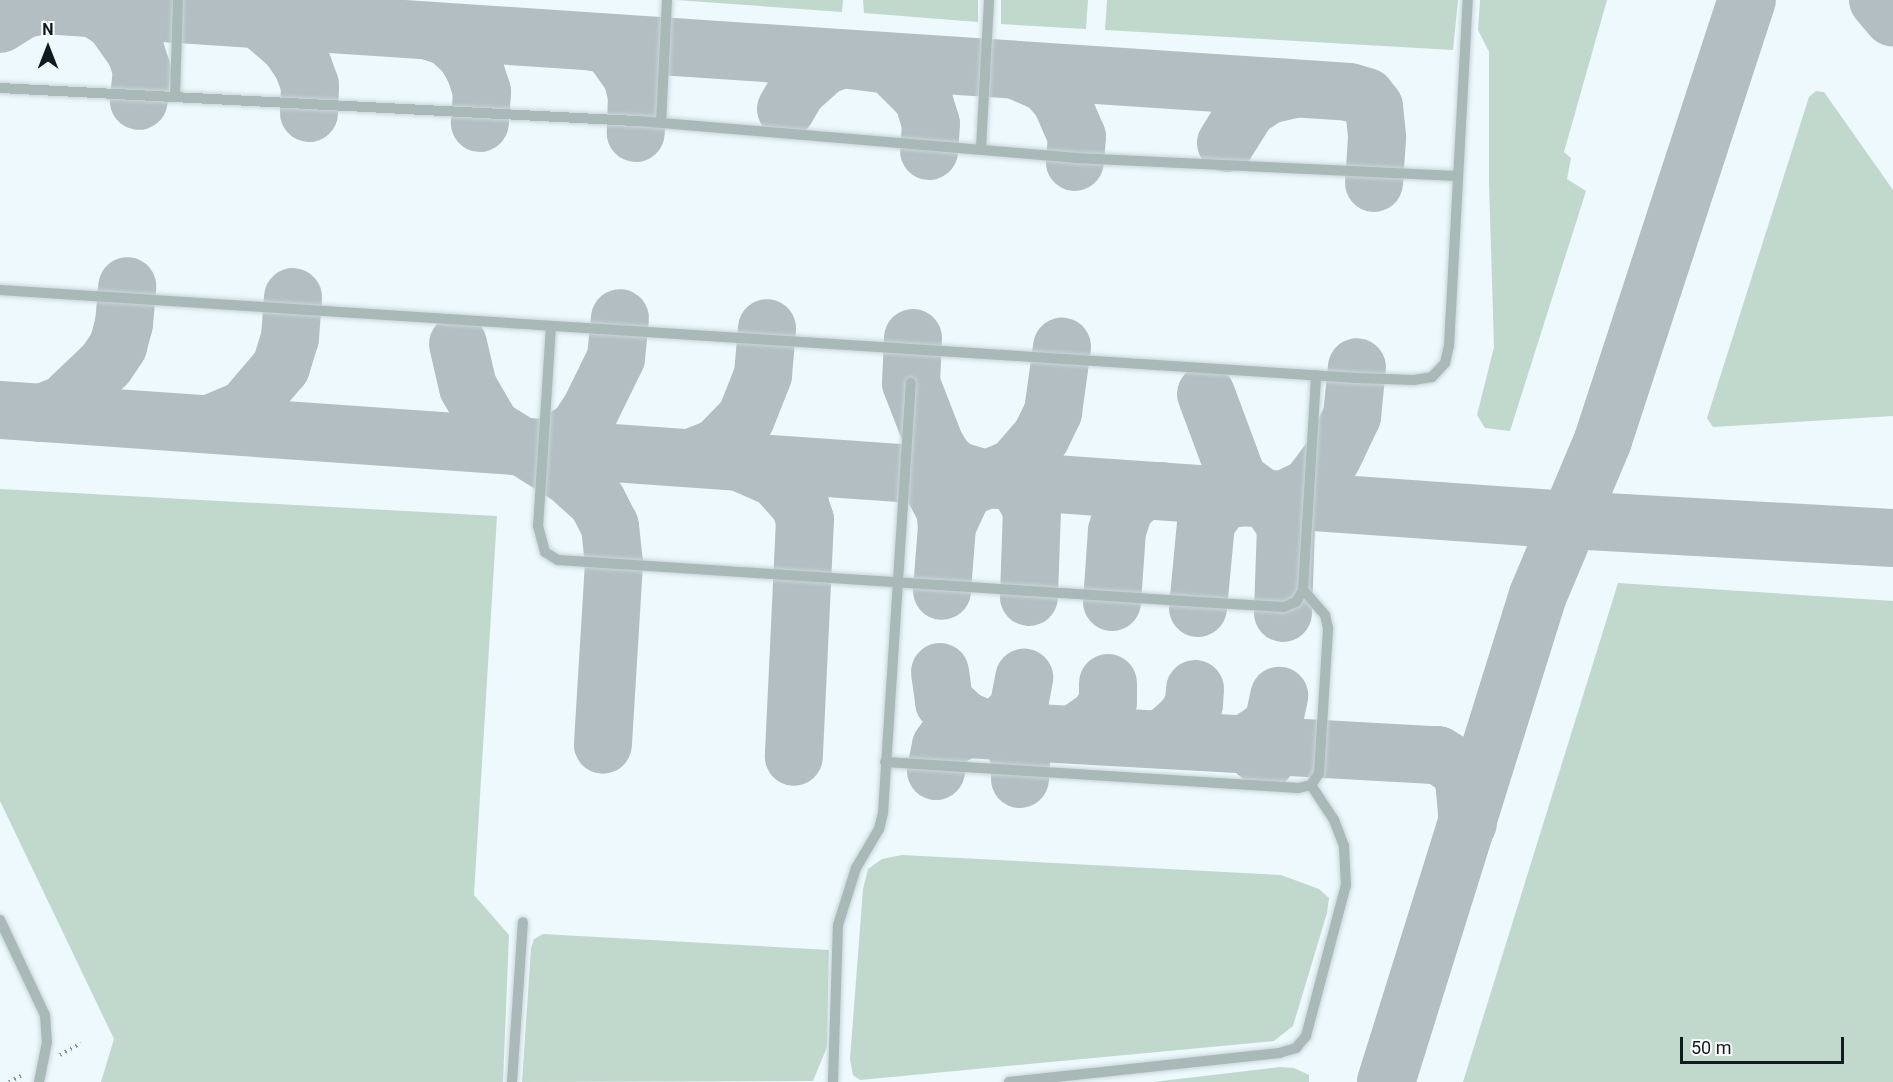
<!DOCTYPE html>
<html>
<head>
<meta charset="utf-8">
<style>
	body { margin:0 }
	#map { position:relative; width:1893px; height:1082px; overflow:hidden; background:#edf9fd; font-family:Roboto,sans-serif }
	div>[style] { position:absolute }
	.green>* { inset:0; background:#c1d8cc }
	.taxiway>* { height:58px; margin:-29px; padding:0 29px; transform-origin:29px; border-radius:29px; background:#b2bec2 }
	.path>* { height:4px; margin-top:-2px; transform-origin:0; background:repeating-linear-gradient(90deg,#859194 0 1.5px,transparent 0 6px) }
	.roads { filter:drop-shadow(0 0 2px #c9d5d9) drop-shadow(0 0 2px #c9d5d9) }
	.service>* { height:10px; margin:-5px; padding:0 5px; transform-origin:5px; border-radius:5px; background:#a8b9b7 }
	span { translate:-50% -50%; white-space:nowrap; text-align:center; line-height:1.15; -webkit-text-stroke:4.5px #fff; paint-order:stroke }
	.north { position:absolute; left:18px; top:18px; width:60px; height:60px; -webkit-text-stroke:4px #fff; paint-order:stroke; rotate:0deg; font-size:16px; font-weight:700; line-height:24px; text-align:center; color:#0f1b1e }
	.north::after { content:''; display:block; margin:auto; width:21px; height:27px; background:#0f1b1e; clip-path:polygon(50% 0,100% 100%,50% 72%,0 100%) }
	.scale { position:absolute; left:1680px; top:1037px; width:164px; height:27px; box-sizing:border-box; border:3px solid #0f1b1e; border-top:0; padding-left:8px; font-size:18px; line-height:21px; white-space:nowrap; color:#0f1b1e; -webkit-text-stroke:4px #fff; paint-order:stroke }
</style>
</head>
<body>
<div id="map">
	<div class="green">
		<i style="clip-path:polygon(676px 0,843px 0,842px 12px)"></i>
		<i style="clip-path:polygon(863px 0,978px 0,978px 22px,864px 13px)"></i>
		<i style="clip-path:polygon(1001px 0,1088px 0,1086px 29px,1001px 24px)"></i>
		<i style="clip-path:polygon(1107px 0,1458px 0,1453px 50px,1105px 30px)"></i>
		<i style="clip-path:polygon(1480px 0,1607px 0,1564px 152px,1571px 158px,1567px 179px,1586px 191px,1510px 431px,1485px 428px,1477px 415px,1494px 347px,1489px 183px,1489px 52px,1478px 30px)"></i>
		<i style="clip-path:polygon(1816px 91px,1824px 92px,1893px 190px,1893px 416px,1713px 427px,1707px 418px,1809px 97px)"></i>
		<i style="clip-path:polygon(0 489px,497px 516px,474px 895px,509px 935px,503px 1082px,101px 1082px,114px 1039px,0 801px)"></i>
		<i style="clip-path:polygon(1618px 583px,1893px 601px,1893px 1082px,1463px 1082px)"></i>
		<i style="clip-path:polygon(902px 855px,1281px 875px,1319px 889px,1329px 898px,1327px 913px,1293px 1026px,1274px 1041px,860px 1080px,853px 1075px,850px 1059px,863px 889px,868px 869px,882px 859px)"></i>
		<i style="clip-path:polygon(543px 934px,829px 950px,827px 1047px,813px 1081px,522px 1082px,531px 948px,534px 939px)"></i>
		<i style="clip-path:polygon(1280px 1067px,1294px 1068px,1309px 1075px,1309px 1082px,1153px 1082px)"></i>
	</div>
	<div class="taxiway">
		<i style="left:1878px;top:0;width:23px;rotate:50deg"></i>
		<i style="left:94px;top:8px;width:24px;rotate:33deg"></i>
		<i style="left:114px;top:21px;width:39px;rotate:55deg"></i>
		<i style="left:136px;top:53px;width:18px;rotate:71deg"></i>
		<i style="left:142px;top:70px;width:31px;rotate:96deg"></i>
		<i style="left:260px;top:20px;width:38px;rotate:41deg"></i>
		<i style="left:289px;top:45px;width:25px;rotate:56deg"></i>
		<i style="left:303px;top:66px;width:20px;rotate:70deg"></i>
		<i style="left:310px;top:85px;width:28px;rotate:92deg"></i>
		<i style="left:0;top:24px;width:28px;rotate:-32deg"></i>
		<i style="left:24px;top:9px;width:20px;rotate:-11deg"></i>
		<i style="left:44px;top:5px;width:1308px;rotate:3.81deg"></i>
		<i style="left:1349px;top:92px;width:18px;rotate:16deg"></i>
		<i style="left:1366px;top:97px;width:13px;rotate:51deg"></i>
		<i style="left:1374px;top:107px;width:31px;rotate:84deg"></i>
		<i style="left:1377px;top:138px;width:45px;rotate:93.8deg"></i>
		<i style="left:429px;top:31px;width:20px;rotate:18deg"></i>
		<i style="left:448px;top:37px;width:25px;rotate:43deg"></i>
		<i style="left:466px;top:54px;width:18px;rotate:61deg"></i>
		<i style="left:475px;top:70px;width:23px;rotate:72deg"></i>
		<i style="left:482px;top:92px;width:31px;rotate:94deg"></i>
		<i style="left:593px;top:42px;width:17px;rotate:10deg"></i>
		<i style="left:610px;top:45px;width:38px;rotate:55deg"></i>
		<i style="left:632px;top:76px;width:21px;rotate:76deg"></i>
		<i style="left:637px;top:96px;width:37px;rotate:92deg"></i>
		<i style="left:1016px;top:70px;width:34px;rotate:24deg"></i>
		<i style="left:1047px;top:84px;width:21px;rotate:49deg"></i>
		<i style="left:1061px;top:100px;width:40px;rotate:66.6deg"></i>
		<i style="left:1077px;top:137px;width:25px;rotate:95deg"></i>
		<i style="left:786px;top:109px;width:22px;rotate:-60deg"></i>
		<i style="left:797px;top:90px;width:36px;rotate:-42deg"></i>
		<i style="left:824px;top:66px;width:19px;rotate:-21deg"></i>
		<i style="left:842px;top:59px;width:48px;rotate:7.1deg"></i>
		<i style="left:890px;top:65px;width:47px;rotate:45deg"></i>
		<i style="left:923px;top:98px;width:27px;rotate:73deg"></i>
		<i style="left:931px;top:124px;width:27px;rotate:94deg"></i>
		<i style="left:1226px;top:143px;width:40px;rotate:-58deg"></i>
		<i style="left:1247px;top:109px;width:25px;rotate:-34deg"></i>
		<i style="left:1268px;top:95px;width:27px;rotate:-13deg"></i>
		<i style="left:913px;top:338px;width:45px;rotate:92.5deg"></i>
		<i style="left:911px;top:383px;width:66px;rotate:68.8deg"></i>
		<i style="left:935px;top:445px;width:19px;rotate:58deg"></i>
		<i style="left:945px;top:461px;width:16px;rotate:38deg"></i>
		<i style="left:958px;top:471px;width:26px;rotate:16deg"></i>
		<i style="left:458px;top:344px;width:44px;rotate:76.9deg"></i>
		<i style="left:468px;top:387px;width:48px;rotate:59.7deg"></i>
		<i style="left:492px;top:428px;width:91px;rotate:31.9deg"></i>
		<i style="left:569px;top:476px;width:38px;rotate:42deg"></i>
		<i style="left:597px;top:501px;width:28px;rotate:63deg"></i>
		<i style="left:610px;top:526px;width:37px;rotate:84deg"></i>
		<i style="left:614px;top:563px;width:182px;rotate:93.5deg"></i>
		<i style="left:1206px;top:394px;width:92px;rotate:69.6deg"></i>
		<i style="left:1238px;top:480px;width:42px;rotate:36.3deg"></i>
		<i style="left:1272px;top:505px;width:25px;rotate:56deg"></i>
		<i style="left:1286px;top:526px;width:87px;rotate:92deg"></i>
		<i style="left:0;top:410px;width:1574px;rotate:4.01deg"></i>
		<i style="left:1570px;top:520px;width:324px;rotate:3.2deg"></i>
		<i style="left:41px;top:413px;width:25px;rotate:-21deg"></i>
		<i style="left:64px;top:404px;width:58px;rotate:-43.6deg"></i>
		<i style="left:106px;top:364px;width:22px;rotate:-56deg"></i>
		<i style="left:118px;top:346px;width:23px;rotate:-75deg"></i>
		<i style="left:124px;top:324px;width:38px;rotate:-85deg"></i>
		<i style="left:210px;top:424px;width:38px;rotate:-23deg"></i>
		<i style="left:245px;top:409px;width:55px;rotate:-49.4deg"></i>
		<i style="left:281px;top:367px;width:30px;rotate:-73deg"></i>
		<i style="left:290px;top:338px;width:41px;rotate:-85.8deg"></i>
		<i style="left:546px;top:448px;width:36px;rotate:-30deg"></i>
		<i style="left:577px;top:430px;width:23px;rotate:-56deg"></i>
		<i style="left:590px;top:411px;width:59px;rotate:-63.9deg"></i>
		<i style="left:616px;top:358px;width:40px;rotate:-84.3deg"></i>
		<i style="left:691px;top:458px;width:29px;rotate:-22deg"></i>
		<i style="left:718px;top:447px;width:40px;rotate:-46deg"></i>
		<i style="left:746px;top:418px;width:46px;rotate:-68.4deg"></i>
		<i style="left:763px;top:375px;width:47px;rotate:-85.1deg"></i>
		<i style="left:739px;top:462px;width:40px;rotate:23.4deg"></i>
		<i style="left:776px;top:478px;width:36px;rotate:48deg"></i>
		<i style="left:800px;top:505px;width:16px;rotate:72deg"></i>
		<i style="left:805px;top:520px;width:237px;rotate:92.7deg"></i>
		<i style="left:1006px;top:480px;width:16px;rotate:30deg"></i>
		<i style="left:1020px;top:488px;width:24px;rotate:60deg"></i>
		<i style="left:1032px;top:509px;width:88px;rotate:92deg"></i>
		<i style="left:934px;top:489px;width:24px;rotate:62deg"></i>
		<i style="left:945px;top:510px;width:16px;rotate:83deg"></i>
		<i style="left:947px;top:526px;width:65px;rotate:94.4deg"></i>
		<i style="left:1285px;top:499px;width:26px;rotate:-25deg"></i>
		<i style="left:1309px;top:488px;width:38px;rotate:-53deg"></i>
		<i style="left:1332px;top:458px;width:47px;rotate:-64.5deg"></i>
		<i style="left:1352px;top:416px;width:49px;rotate:-84.2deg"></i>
		<i style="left:947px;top:526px;width:41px;rotate:-65.3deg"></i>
		<i style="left:964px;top:489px;width:54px;rotate:-22.8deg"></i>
		<i style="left:1014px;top:468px;width:41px;rotate:-48.9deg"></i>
		<i style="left:1041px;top:437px;width:28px;rotate:-64deg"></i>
		<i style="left:1053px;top:412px;width:66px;rotate:-82.1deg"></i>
		<i style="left:1112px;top:602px;width:71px;rotate:-86deg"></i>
		<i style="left:1117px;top:531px;width:26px;rotate:-72deg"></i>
		<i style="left:1125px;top:506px;width:24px;rotate:-38deg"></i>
		<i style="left:1144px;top:491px;width:17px"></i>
		<i style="left:1198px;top:608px;width:85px;rotate:-84.6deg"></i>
		<i style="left:1206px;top:523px;width:28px;rotate:-55deg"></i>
		<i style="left:1222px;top:500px;width:24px;rotate:-7deg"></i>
		<i style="left:940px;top:672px;width:30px;rotate:82deg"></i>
		<i style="left:944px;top:702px;width:29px;rotate:41deg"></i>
		<i style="left:966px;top:721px;width:22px;rotate:22deg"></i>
		<i style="left:1075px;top:734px;width:29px;rotate:-35deg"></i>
		<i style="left:1099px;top:717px;width:17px;rotate:-59deg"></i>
		<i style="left:1108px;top:702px;width:19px;rotate:-90deg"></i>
		<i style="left:1156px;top:739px;width:13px;rotate:-18deg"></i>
		<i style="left:1168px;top:735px;width:25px;rotate:-43deg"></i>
		<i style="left:1186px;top:718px;width:16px;rotate:-60deg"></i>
		<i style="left:1194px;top:704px;width:15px;rotate:-86deg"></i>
		<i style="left:1266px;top:760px;width:26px;rotate:-141deg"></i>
		<i style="left:1246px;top:744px;width:33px;rotate:-35deg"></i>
		<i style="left:1273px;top:725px;width:30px;rotate:-78deg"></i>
		<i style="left:936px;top:771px;width:25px;rotate:-79deg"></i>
		<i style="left:941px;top:746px;width:10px;rotate:-53deg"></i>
		<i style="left:947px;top:738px;width:22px;rotate:-24deg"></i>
		<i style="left:967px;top:729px;width:472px;rotate:3.2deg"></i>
		<i style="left:1438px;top:755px;width:22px;rotate:32deg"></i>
		<i style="left:1457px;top:767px;width:15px;rotate:62deg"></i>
		<i style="left:1464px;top:780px;width:43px;rotate:84.7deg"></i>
		<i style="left:1020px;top:779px;width:18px;rotate:-87deg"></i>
		<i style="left:1021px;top:761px;width:14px;rotate:-111deg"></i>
		<i style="left:1016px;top:748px;width:11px;rotate:-117deg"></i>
		<i style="left:1011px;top:738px;width:16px;rotate:-150deg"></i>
		<i style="left:997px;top:730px;width:29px;rotate:-44deg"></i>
		<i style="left:1018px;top:710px;width:33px;rotate:-79deg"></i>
		<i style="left:1386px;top:1082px;width:510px;rotate:-72.67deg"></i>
		<i style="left:1538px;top:595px;width:168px;rotate:-67.2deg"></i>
		<i style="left:1603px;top:440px;width:463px;rotate:-71.9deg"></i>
	</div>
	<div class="path">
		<i style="left:60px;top:1055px;width:24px;rotate:-30deg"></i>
		<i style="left:9px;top:1082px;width:17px;rotate:-28deg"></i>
	</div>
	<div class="roads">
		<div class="service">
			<i style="left:0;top:88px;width:638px;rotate:2.97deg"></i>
			<i style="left:637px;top:121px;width:440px;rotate:4.8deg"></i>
			<i style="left:1075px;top:158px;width:382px;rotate:2.7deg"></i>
			<i style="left:175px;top:96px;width:96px;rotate:-88.2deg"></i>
			<i style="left:661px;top:123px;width:123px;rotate:-87.2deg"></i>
			<i style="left:981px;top:148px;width:148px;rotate:-86.9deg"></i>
			<i style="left:0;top:290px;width:1359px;rotate:3.71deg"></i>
			<i style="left:1356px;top:378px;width:58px;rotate:2deg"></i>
			<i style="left:1414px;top:380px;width:18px;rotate:-9deg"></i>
			<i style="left:1432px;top:377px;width:19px;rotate:-47deg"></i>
			<i style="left:1445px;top:363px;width:17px;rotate:-77deg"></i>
			<i style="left:1449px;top:346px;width:347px;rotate:-86.9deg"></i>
			<i style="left:551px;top:326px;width:200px;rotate:93.7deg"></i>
			<i style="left:538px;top:526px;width:27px;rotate:75deg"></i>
			<i style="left:545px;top:552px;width:15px;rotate:32deg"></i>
			<i style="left:558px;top:560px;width:642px;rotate:3.75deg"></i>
			<i style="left:1199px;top:602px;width:85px;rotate:3.4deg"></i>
			<i style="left:1284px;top:607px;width:13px;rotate:-23deg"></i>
			<i style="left:1296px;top:602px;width:14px;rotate:-60deg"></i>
			<i style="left:1303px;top:590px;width:215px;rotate:-86.5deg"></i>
			<i style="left:885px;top:762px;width:414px;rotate:3.6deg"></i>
			<i style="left:1298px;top:788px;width:13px;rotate:-13deg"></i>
			<i style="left:1311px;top:785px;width:14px;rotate:-56deg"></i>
			<i style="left:1319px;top:773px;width:145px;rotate:-86.4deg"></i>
			<i style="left:1328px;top:628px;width:13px;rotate:-103deg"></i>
			<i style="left:1325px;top:615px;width:33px;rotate:-131deg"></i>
			<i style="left:0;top:920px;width:105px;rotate:64.7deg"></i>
			<i style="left:45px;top:1015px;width:27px;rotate:86deg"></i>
			<i style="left:47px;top:1042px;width:41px;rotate:101.3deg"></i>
			<i style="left:512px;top:1082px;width:160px;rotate:-86.1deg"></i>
			<i style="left:833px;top:1082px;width:157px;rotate:-88.2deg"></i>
			<i style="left:838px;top:925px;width:60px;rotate:-72.5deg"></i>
			<i style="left:856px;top:868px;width:45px;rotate:-59.5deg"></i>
			<i style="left:879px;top:829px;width:16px;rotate:-76deg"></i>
			<i style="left:883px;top:813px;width:431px;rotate:-86.3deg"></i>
			<i style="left:1009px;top:1082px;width:272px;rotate:-6.1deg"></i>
			<i style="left:1279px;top:1053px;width:18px;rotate:-16deg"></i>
			<i style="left:1296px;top:1048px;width:16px;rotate:-50deg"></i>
			<i style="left:1306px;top:1036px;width:156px;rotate:-75.2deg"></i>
			<i style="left:1346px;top:885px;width:39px;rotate:-93deg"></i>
			<i style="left:1344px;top:846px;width:28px;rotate:-111deg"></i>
			<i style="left:1334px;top:820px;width:42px;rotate:-123.3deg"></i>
		</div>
	</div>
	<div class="north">N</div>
	<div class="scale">50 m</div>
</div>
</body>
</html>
